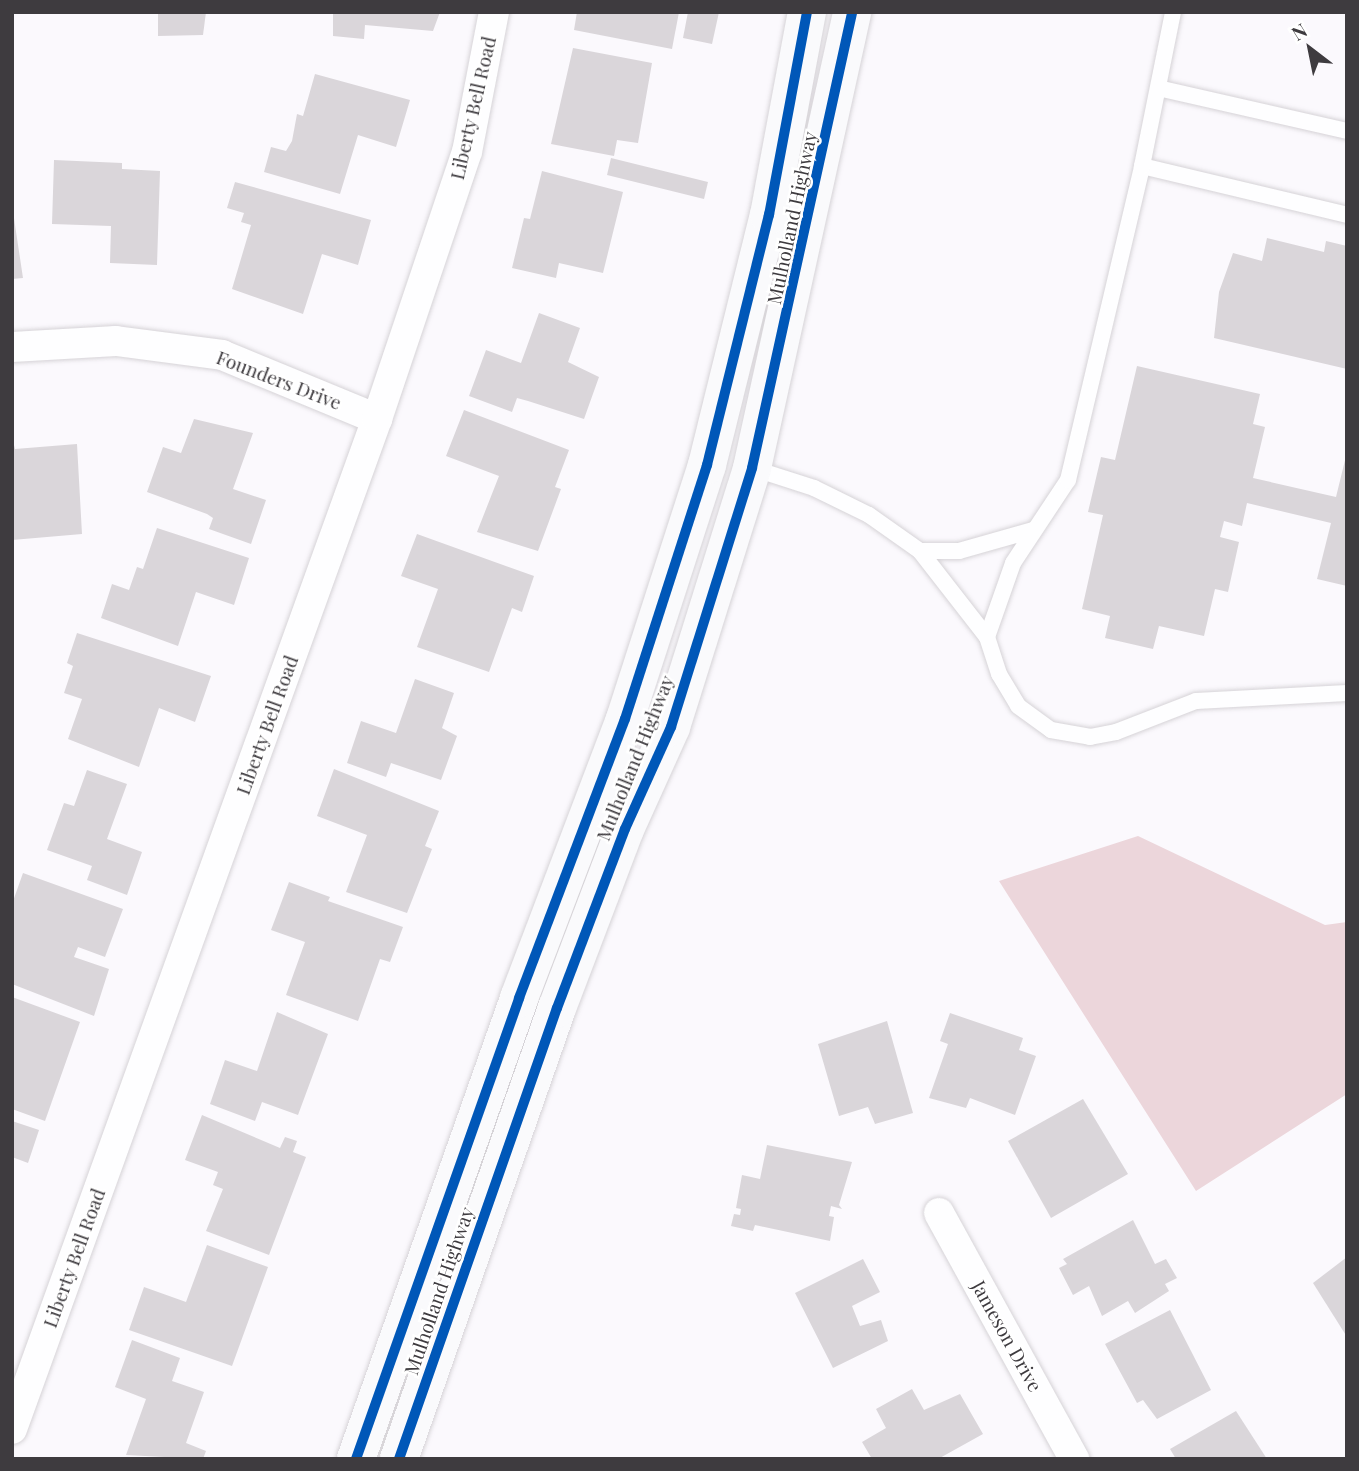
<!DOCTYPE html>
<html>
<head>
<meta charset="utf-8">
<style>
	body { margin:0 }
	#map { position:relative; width:1359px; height:1471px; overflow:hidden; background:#fbf9fd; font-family:"Playfair Display",serif }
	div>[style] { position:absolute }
	.green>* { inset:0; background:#ecd6db }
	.building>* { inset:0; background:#dad6da }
	.roads { filter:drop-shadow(0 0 2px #d6d3d7) drop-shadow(0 0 2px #d6d3d7) }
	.lane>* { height:16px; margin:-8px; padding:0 8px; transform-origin:8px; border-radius:8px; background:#fefeff }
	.street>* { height:30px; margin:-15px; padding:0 15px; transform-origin:15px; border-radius:15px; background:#fefeff }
	.secondary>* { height:38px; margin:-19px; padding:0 19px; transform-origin:19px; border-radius:19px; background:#fafafc }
	.cycleway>* { height:10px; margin:-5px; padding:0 5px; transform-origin:5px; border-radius:5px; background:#0057b8 }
	span { translate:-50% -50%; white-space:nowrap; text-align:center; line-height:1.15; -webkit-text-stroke:5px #fff; paint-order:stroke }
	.street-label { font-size:19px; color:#3e3b3f }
	.frame { position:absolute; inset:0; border:14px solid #3e3b3f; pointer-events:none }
	.north { position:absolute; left:1275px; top:14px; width:70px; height:70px; -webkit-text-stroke:5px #fff; paint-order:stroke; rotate:328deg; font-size:19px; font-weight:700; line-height:28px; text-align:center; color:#3e3b3f }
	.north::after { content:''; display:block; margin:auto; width:24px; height:32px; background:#3e3b3f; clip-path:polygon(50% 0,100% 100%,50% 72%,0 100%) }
</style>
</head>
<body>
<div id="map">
	<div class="green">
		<i style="clip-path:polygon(1138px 836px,1325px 925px,1347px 922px,1347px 1094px,1196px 1191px,999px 881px)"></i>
	</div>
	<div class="building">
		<i style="clip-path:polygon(158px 12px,206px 12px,203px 35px,158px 36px)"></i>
		<i style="clip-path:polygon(333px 12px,440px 12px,433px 31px,365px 25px,364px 39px,333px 36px)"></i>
		<i style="clip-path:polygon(577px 12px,679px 12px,672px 49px,574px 30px)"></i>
		<i style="clip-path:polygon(688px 12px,719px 12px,712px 44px,683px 38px)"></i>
		<i style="clip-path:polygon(573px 48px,652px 63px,638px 143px,617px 140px,614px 156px,551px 144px)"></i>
		<i style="clip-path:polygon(315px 74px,410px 100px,396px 147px,358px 135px,340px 194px,264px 172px,271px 147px,286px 151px,292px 141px,297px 114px,303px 116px)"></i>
		<i style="clip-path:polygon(611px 158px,708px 182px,704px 199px,607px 175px)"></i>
		<i style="clip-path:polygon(54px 160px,122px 163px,122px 169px,160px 171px,157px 265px,110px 263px,111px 226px,52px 224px)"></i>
		<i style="clip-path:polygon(542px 171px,623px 192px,603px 273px,559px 263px,556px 278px,512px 268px,524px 218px,530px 219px)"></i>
		<i style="clip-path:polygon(235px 182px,371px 220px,358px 265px,322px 254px,303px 314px,232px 289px,251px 225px,241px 222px,244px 213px,227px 208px)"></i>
		<i style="clip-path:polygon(12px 205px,23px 278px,12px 279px)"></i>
		<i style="clip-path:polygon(1267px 238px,1324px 252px,1326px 241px,1347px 246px,1347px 369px,1214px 338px,1219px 292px,1233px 253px,1262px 261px)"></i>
		<i style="clip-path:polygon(539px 313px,580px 328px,568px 362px,599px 377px,584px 419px,528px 401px,517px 398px,512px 412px,469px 396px,486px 350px,521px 363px)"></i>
		<i style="clip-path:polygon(1137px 366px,1260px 394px,1253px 424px,1265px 427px,1253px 478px,1336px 497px,1347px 452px,1347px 586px,1317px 579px,1331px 523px,1247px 503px,1242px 526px,1224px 521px,1220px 537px,1239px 542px,1228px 592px,1215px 589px,1204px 636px,1159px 626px,1153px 649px,1105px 638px,1110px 616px,1082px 609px,1103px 515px,1088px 512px,1101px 457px,1115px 460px)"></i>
		<i style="clip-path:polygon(464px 410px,569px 450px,555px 487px,561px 489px,538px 551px,477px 532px,499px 476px,446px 456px)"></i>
		<i style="clip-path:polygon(194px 419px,253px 433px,233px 489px,266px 500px,251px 544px,209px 529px,213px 518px,207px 514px,147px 492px,163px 447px,181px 453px)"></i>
		<i style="clip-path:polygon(12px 437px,15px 449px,77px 444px,82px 534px,12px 540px)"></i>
		<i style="clip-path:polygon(157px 528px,249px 558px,234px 605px,196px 592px,178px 646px,101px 618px,112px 584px,129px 590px,137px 567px,143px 569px)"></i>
		<i style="clip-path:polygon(417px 534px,534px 576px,522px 612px,512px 608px,489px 672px,417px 647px,438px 589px,401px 576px)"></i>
		<i style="clip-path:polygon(77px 633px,211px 676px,195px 722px,159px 708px,139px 767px,68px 739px,82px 699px,64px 693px,73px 666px,67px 663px)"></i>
		<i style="clip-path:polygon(415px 679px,454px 693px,442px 728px,457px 736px,441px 780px,391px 763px,386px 777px,347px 763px,361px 721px,396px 733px)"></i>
		<i style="clip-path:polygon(334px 769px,439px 811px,425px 846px,432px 849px,407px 913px,346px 892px,367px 835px,317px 816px)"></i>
		<i style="clip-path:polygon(87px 770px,127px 784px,107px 839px,142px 852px,127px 895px,87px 880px,92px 866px,47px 850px,64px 803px,74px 806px)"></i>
		<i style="clip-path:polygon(23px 873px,123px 909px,105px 957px,78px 947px,74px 957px,109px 969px,94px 1016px,12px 984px,12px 904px)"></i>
		<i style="clip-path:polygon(289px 882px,330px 897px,328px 901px,403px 927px,390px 962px,380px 959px,358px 1021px,286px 995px,305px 942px,271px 930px)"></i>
		<i style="clip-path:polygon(12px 997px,80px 1022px,45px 1121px,12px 1109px)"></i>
		<i style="clip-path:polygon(277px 1012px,328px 1034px,298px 1115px,262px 1102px,255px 1121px,210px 1104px,225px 1060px,257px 1071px)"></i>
		<i style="clip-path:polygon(950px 1013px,1023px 1038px,1019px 1050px,1036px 1056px,1015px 1115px,970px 1098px,966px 1108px,929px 1098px,948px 1044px,940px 1041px)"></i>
		<i style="clip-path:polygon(887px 1021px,913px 1113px,875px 1124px,868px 1107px,839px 1116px,818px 1044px)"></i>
		<i style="clip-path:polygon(1083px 1099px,1128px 1174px,1051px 1218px,1008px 1141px)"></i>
		<i style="clip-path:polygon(202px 1115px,280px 1148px,285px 1137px,297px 1141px,293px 1152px,306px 1157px,269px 1255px,206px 1231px,223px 1189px,213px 1185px,218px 1172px,185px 1160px)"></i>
		<i style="clip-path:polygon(12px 1121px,39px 1130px,28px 1163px,12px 1157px)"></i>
		<i style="clip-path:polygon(767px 1145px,852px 1162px,839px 1205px,842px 1209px,831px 1206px,829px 1216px,834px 1217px,830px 1241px,755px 1225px,753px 1231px,731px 1226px,734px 1214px,740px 1215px,741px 1209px,736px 1208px,742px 1175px,760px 1179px)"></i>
		<i style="clip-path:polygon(1133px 1220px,1155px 1264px,1166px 1259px,1177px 1278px,1165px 1284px,1169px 1291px,1135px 1313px,1128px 1301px,1102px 1316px,1089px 1286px,1073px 1295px,1059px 1268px,1067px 1264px,1063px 1259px)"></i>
		<i style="clip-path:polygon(207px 1245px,268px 1267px,232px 1366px,129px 1330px,144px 1287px,186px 1302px)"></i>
		<i style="clip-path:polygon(1347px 1257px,1347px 1337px,1313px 1283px)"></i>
		<i style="clip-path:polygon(863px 1259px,880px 1292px,852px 1306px,860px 1326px,881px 1320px,888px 1341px,833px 1368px,795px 1293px)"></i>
		<i style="clip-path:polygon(1170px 1310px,1211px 1390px,1157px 1419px,1143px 1400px,1137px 1403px,1105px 1344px)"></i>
		<i style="clip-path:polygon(132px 1340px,180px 1358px,172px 1381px,204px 1392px,186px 1443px,206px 1451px,203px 1459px,126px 1455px,146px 1399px,115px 1387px)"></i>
		<i style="clip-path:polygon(912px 1389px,924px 1410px,960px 1394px,983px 1434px,938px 1459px,872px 1459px,862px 1442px,886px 1428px,876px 1409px)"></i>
		<i style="clip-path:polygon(1236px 1411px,1267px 1459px,1176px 1459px,1170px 1449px)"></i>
	</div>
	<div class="roads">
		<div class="lane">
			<i style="left:1158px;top:88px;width:194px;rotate:12.8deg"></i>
			<i style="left:1142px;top:166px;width:211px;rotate:13.4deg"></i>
			<i style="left:752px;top:468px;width:65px;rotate:17.9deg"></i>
			<i style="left:814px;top:488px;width:61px;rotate:26.1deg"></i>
			<i style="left:869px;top:515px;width:62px;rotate:35.2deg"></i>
			<i style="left:920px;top:551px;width:109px;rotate:52.1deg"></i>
			<i style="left:987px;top:637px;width:39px;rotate:72deg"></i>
			<i style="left:999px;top:674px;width:37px;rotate:59deg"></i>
			<i style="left:1018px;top:706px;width:41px;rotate:36deg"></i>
			<i style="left:1051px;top:730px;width:40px;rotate:10deg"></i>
			<i style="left:1090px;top:737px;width:26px;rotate:-11deg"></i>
			<i style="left:1116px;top:732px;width:86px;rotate:-21.2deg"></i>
			<i style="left:1196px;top:701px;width:151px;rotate:-3deg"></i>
			<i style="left:920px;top:551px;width:39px"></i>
			<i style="left:959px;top:551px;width:77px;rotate:-15.8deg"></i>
			<i style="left:987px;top:637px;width:78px;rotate:-70.6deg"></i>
			<i style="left:1013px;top:563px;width:100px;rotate:-56.5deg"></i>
			<i style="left:1068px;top:480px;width:323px;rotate:-76.7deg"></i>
			<i style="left:1142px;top:166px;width:157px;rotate:-78.6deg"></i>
		</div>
		<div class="street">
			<i style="left:12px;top:347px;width:104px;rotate:-3.3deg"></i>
			<i style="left:116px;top:341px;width:107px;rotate:7.5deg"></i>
			<i style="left:222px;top:355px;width:168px;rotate:22.4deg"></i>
			<i style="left:939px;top:1213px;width:281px;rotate:61.2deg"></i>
			<i style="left:12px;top:1429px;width:1074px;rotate:-70.13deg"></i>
			<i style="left:377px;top:419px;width:282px;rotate:-71.4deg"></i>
			<i style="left:467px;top:152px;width:143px;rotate:-79.1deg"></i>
		</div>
		<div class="secondary">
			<i style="left:356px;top:1459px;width:489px;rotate:-70.5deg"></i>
			<i style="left:519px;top:998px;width:298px;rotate:-69.2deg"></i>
			<i style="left:625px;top:719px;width:267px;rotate:-72.1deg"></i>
			<i style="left:707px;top:465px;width:258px;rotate:-76.1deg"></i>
			<i style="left:769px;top:215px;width:207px;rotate:-79.4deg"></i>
			<i style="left:399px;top:1459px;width:478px;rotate:-70.7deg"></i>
			<i style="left:557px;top:1008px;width:191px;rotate:-69.2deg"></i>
			<i style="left:625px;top:829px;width:112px;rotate:-65.7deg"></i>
			<i style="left:671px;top:727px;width:271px;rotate:-72.6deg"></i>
			<i style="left:752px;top:468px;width:467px;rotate:-77.6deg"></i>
		</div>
	</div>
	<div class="cycleway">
		<i style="left:356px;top:1459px;width:489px;rotate:-70.5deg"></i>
		<i style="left:519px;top:998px;width:298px;rotate:-69.2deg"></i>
		<i style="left:625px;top:719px;width:267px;rotate:-72.1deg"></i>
		<i style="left:707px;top:465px;width:258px;rotate:-76.1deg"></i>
		<i style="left:769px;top:215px;width:207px;rotate:-79.4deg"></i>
		<i style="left:399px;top:1459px;width:478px;rotate:-70.7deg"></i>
		<i style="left:557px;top:1008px;width:191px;rotate:-69.2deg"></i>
		<i style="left:625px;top:829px;width:112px;rotate:-65.7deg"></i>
		<i style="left:671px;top:727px;width:271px;rotate:-72.6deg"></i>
		<i style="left:752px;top:468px;width:467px;rotate:-77.6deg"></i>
	</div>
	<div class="street-label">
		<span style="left:473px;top:108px;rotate:-77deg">Liberty Bell Road</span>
		<span style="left:792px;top:218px;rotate:-78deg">Mulholland Highway</span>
		<span style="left:279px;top:380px;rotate:21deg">Founders Drive</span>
		<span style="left:267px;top:725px;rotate:-70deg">Liberty Bell Road</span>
		<span style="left:635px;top:758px;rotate:-68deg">Mulholland Highway</span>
		<span style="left:74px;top:1258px;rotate:-70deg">Liberty Bell Road</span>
		<span style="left:439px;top:1291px;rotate:-71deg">Mulholland Highway</span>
		<span style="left:1007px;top:1336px;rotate:61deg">Jameson Drive</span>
	</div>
	<div class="frame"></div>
	<div class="north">N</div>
</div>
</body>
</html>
